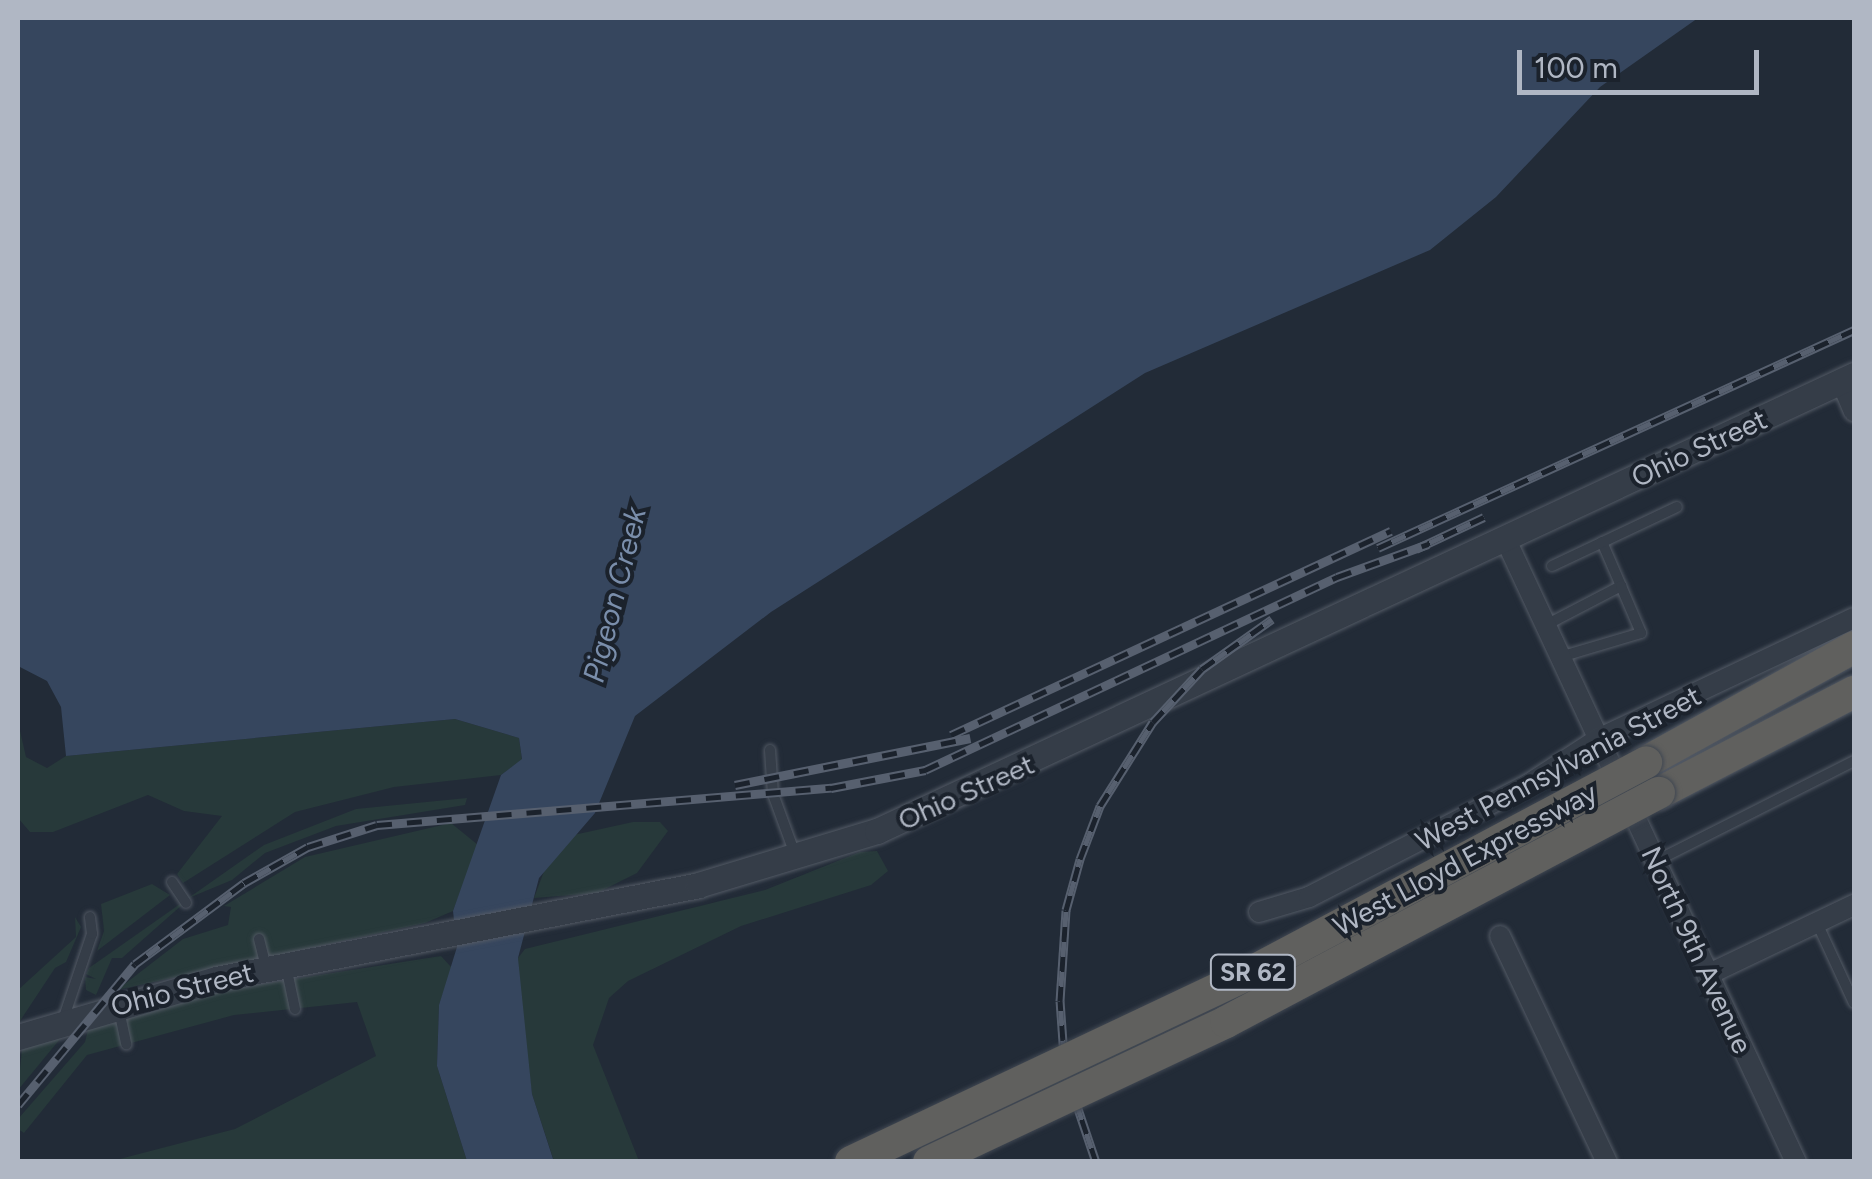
<!DOCTYPE html>
<html>
<head>
<meta charset="utf-8">
<style>
	body { margin:0 }
	#map { position:relative; width:1872px; height:1179px; overflow:hidden; background:#222b37; font-family:Figtree,sans-serif }
	div>[style] { position:absolute }
	.green>* { inset:0; background:#27393a }
	.water>* { inset:0; background:#36465e }
	.roads { filter:drop-shadow(0 0 2px #535a65) drop-shadow(0 0 2px #535a65) }
	.service>* { height:10px; margin:-5px; padding:0 5px; transform-origin:5px; border-radius:5px; background:#353d48 }
	.minor>* { height:20px; margin:-10px; padding:0 10px; transform-origin:10px; border-radius:10px; background:#353d48 }
	.tertiary>* { height:25px; margin:-12.5px; padding:0 12.5px; transform-origin:12.5px; border-radius:12.5px; background:#353d48 }
	.trunk>* { height:32px; margin:-16px; padding:0 16px; transform-origin:16px; border-radius:16px; background:#60605e }
	.rail>* { height:9px; margin-top:-4.5px; transform-origin:0; background:repeating-linear-gradient(90deg,#1b222c 0 15px,#57606f 0 30px); box-sizing:border-box; border-block:2px solid #57606f }
	.bridges { filter:drop-shadow(0 0 2px #404752) drop-shadow(0 0 2px #404752) }
	.trunk-bridge>* { height:32px; margin:-16px; padding:0 16px; transform-origin:16px; border-radius:16px; background:#60605e }
	span { translate:-50% -50%; white-space:nowrap; text-align:center; line-height:1.15; -webkit-text-stroke:8px #1b222c; paint-order:stroke }
	.shield-label span { padding:2px 8px; background:#1b222c; border:2px solid; border-radius:8px; -webkit-text-stroke-width:0 }
	.shield-label { font-size:25px; color:#b0b7c4; font-weight:700 }
	.street-label { font-size:28px; color:#b0b7c4 }
	.water-label { font-size:30px; color:#7a8eab; font-style:italic }
	.frame { position:absolute; inset:0; border:20px solid #b0b7c4; pointer-events:none }
	.scale { position:absolute; left:1517px; top:50px; width:242px; height:45px; box-sizing:border-box; border:5px solid #b0b7c4; border-top:0; padding-left:12px; font-size:30px; line-height:35px; white-space:nowrap; color:#b0b7c4; -webkit-text-stroke:8px #1b222c; paint-order:stroke }
</style>
</head>
<body>
<div id="map">
	<div class="green">
		<i style="clip-path:polygon(455px 719px,519px 738px,522px 760px,501px 775px,394px 787px,295px 812px,183px 883px,177px 874px,222px 816px,184px 811px,148px 795px,53px 832px,30px 832px,18px 818px,18px 722px,26px 757px,47px 768px,66px 756px)"></i>
		<i style="clip-path:polygon(467px 798px,465px 805px,336px 826px,265px 853px,232px 880px,191px 897px,122px 958px,112px 958px,96px 995px,86px 990px,85px 977px,96px 979px,86px 974px,89px 968px,264px 845px,356px 809px)"></i>
		<i style="clip-path:polygon(633px 822px,660px 822px,668px 831px,637px 873px,597px 893px,534px 898px,547px 863px,569px 836px)"></i>
		<i style="clip-path:polygon(451px 823px,478px 845px,453px 911px,425px 923px,117px 990px,183px 939px,228px 925px,231px 907px,224px 906px,305px 857px)"></i>
		<i style="clip-path:polygon(877px 851px,888px 871px,871px 885px,741px 926px,628px 981px,609px 998px,593px 1045px,639px 1161px,554px 1161px,532px 1094px,519px 998px,518px 958px,525px 949px,765px 890px,860px 852px)"></i>
		<i style="clip-path:polygon(152px 884px,170px 895px,97px 951px,104px 931px,101px 904px)"></i>
		<i style="clip-path:polygon(75px 917px,81px 927px,66px 962px,55px 968px,18px 1024px,18px 990px,76px 937px)"></i>
		<i style="clip-path:polygon(441px 956px,452px 968px,439px 1005px,437px 1066px,467px 1161px,112px 1161px,235px 1129px,376px 1056px,357px 1002px,234px 1015px,87px 1055px,24px 1133px,18px 1129px,18px 1119px,85px 1042px,89px 1026px,230px 989px)"></i>
		<i style="clip-path:polygon(65px 1033px,18px 1090px,22px 1049px)"></i>
	</div>
	<div class="water">
		<i style="clip-path:polygon(18px 18px,1698px 18px,1600px 87px,1496px 197px,1430px 250px,1145px 373px,771px 612px,635px 716px,595px 813px,539px 878px,518px 958px,532px 1094px,554px 1162px,467px 1161px,437px 1066px,439px 1005px,457px 947px,453px 911px,501px 775px,522px 759px,519px 738px,455px 719px,66px 756px,61px 707px,47px 681px,18px 666px)"></i>
	</div>
	<div class="roads">
		<div class="service">
			<i style="left:1602px;top:542px;width:48px;rotate:66.6deg"></i>
			<i style="left:1552px;top:566px;width:138px;rotate:-25.3deg"></i>
			<i style="left:1546px;top:625px;width:85px;rotate:-27.5deg"></i>
			<i style="left:1621px;top:586px;width:51px;rotate:66.9deg"></i>
			<i style="left:1641px;top:633px;width:84px;rotate:163.5deg"></i>
			<i style="left:770px;top:750px;width:44px;rotate:86.1deg"></i>
			<i style="left:773px;top:794px;width:67px;rotate:69.9deg"></i>
			<i style="left:1656px;top:861px;width:222px;rotate:-26.8deg"></i>
			<i style="left:172px;top:882px;width:25px;rotate:56deg"></i>
			<i style="left:1817px;top:923px;width:88px;rotate:65.2deg"></i>
			<i style="left:259px;top:939px;width:29px;rotate:76deg"></i>
			<i style="left:286px;top:966px;width:44px;rotate:78.2deg"></i>
			<i style="left:119px;top:1010px;width:35px;rotate:78deg"></i>
			<i style="left:63px;top:1020px;width:91px;rotate:-71.4deg"></i>
			<i style="left:92px;top:934px;width:17px;rotate:-97deg"></i>
		</div>
		<div class="minor">
			<i style="left:1841px;top:381px;width:33px;rotate:67deg"></i>
			<i style="left:1505px;top:538px;width:689px;rotate:65deg"></i>
			<i style="left:1259px;top:912px;width:52px;rotate:-16.7deg"></i>
			<i style="left:1309px;top:897px;width:247px;rotate:-27.2deg"></i>
			<i style="left:1529px;top:784px;width:82px;rotate:-33.1deg"></i>
			<i style="left:1598px;top:739px;width:283px;rotate:-25.3deg"></i>
			<i style="left:1500px;top:936px;width:250px;rotate:64.7deg"></i>
			<i style="left:1707px;top:975px;width:163px;rotate:-25.5deg"></i>
		</div>
		<div class="tertiary">
			<i style="left:18px;top:1037px;width:206px;rotate:-16.3deg"></i>
			<i style="left:216px;top:979px;width:491px;rotate:-11deg"></i>
			<i style="left:698px;top:885px;width:187px;rotate:-16.8deg"></i>
			<i style="left:877px;top:831px;width:1078px;rotate:-25.02deg"></i>
		</div>
		<div class="trunk">
			<i style="left:1646px;top:762px;width:238px;rotate:-28.9deg"></i>
			<i style="left:1659px;top:793px;width:220px;rotate:-27.4deg"></i>
		</div>
	</div>
	<div class="rail">
		<i style="left:1378px;top:548px;width:524px;rotate:-24.61deg"></i>
		<i style="left:1416px;top:549px;width:75px;rotate:-25.2deg"></i>
		<i style="left:951px;top:735px;width:485px;rotate:-24.9deg"></i>
		<i style="left:735px;top:785px;width:240px;rotate:-11.3deg"></i>
		<i style="left:18px;top:1105px;width:183px;rotate:-50.3deg"></i>
		<i style="left:135px;top:964px;width:136px;rotate:-36.6deg"></i>
		<i style="left:244px;top:883px;width:73px;rotate:-29.4deg"></i>
		<i style="left:308px;top:847px;width:72px;rotate:-17.7deg"></i>
		<i style="left:377px;top:825px;width:456px;rotate:-4.7deg"></i>
		<i style="left:831px;top:788px;width:96px;rotate:-10.8deg"></i>
		<i style="left:925px;top:770px;width:455px;rotate:-25.1deg"></i>
		<i style="left:1337px;top:577px;width:97px;rotate:-19.9deg"></i>
		<i style="left:1096px;top:1162px;width:97px;rotate:-108.6deg"></i>
		<i style="left:1065px;top:1070px;width:69px;rotate:-94.1deg"></i>
		<i style="left:1060px;top:1001px;width:91px;rotate:-86.2deg"></i>
		<i style="left:1066px;top:910px;width:53px;rotate:-74.6deg"></i>
		<i style="left:1080px;top:859px;width:57px;rotate:-69.3deg"></i>
		<i style="left:1100px;top:806px;width:99px;rotate:-57.8deg"></i>
		<i style="left:1153px;top:722px;width:72px;rotate:-47.2deg"></i>
		<i style="left:1202px;top:669px;width:86px;rotate:-35.5deg"></i>
	</div>
	<div class="bridges">
		<div class="trunk-bridge">
			<i style="left:851px;top:1162px;width:439px;rotate:-25.3deg"></i>
			<i style="left:1248px;top:974px;width:451px;rotate:-28deg"></i>
			<i style="left:929px;top:1162px;width:328px;rotate:-25.2deg"></i>
			<i style="left:1226px;top:1022px;width:490px;rotate:-27.9deg"></i>
		</div>
	</div>
	<div class="shield-label">
		<span style="left:1253px;top:972px">SR 62</span>
	</div>
	<div class="street-label">
		<span style="left:1699px;top:448px;rotate:-25deg">Ohio Street</span>
		<span style="left:1558px;top:768px;rotate:-28deg">West Pennsylvania Street</span>
		<span style="left:966px;top:792px;rotate:-24deg">Ohio Street</span>
		<span style="left:1465px;top:859px;rotate:-28deg">West Lloyd Expressway</span>
		<span style="left:1697px;top:950px;rotate:65deg">North 9th Avenue</span>
		<span style="left:182px;top:989px;rotate:-14deg">Ohio Street</span>
	</div>
	<div class="water-label">
		<span style="left:615px;top:595px;rotate:-76deg">Pigeon Creek</span>
	</div>
	<div class="frame"></div>
	<div class="scale">100 m</div>
</div>
</body>
</html>
